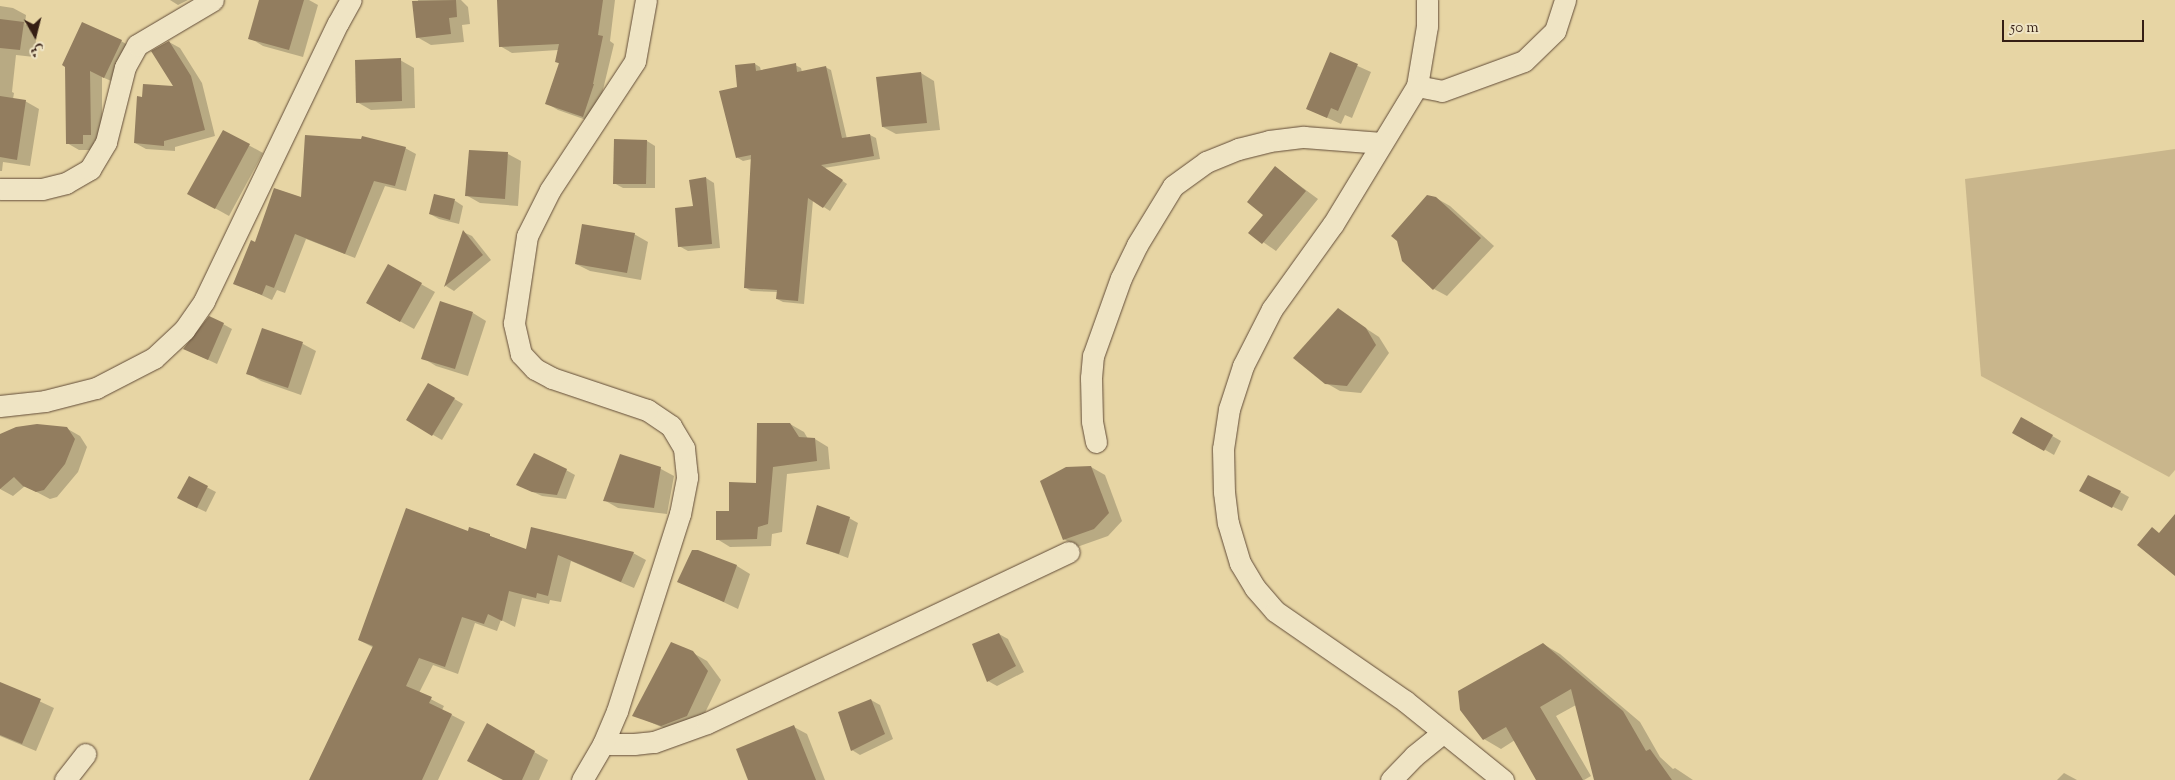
<!DOCTYPE html>
<html>
<head>
<meta charset="utf-8">
<style>
	body { margin:0 }
	#map { position:relative; width:2175px; height:780px; overflow:hidden; background:#e7d5a4; font-family:"Sorts Mill Goudy",Amiri,serif }
	div>[style] { position:absolute }
	.green>* { inset:0; background:#c9b68c }
	.shadow>* { inset:0; background:#0003 }
	.building>* { inset:0; background:#927d5f }
	.roads { filter:drop-shadow(0 0 1px #624c38) drop-shadow(0 0 1px #624c38) }
	.minor>* { height:21px; margin:-10.5px; padding:0 10.5px; transform-origin:10.5px; border-radius:10.5px; background:#efe4c4 }
	span { translate:-50% -50%; white-space:nowrap; text-align:center; line-height:1.15; -webkit-text-stroke:4px #efe4c4; paint-order:stroke }
	.north { position:absolute; left:10px; top:10px; width:50px; height:50px; -webkit-text-stroke:4px #efe4c4; paint-order:stroke; rotate:172deg; font-size:14px; font-weight:700; line-height:20px; text-align:center; color:#351e14 }
	.north::after { content:''; display:block; margin:auto; width:18px; height:22px; background:#351e14; clip-path:polygon(50% 0,100% 100%,50% 72%,0 100%) }
	.scale { position:absolute; left:2002px; top:20px; width:142px; height:22px; box-sizing:border-box; border:2px solid #351e14; border-top:0; padding-left:6px; font-size:15px; line-height:18px; white-space:nowrap; color:#351e14; -webkit-text-stroke:4px #efe4c4; paint-order:stroke }
</style>
</head>
<body>
<div id="map">
	<div class="green">
		<i style="clip-path:polygon(2175px 149px,2175px 470px,2169px 477px,1981px 376px,1965px 179px)"></i>
	</div>
	<div class="shadow">
		<i style="clip-path:polygon(170px 0,188px 0,178px 5px)"></i>
		<i style="clip-path:polygon(261px 0,309px 0,318px 5px,303px 57px,263px 46px,250px 38px)"></i>
		<i style="clip-path:polygon(418px 0,461px 0,468px 7px,470px 24px,462px 25px,464px 42px,431px 45px,417px 37px)"></i>
		<i style="clip-path:polygon(499px 0,615px 0,610px 41px,614px 44px,595px 123px,558px 110px,546px 103px,560px 64px,556px 62px,558px 50px,512px 53px,500px 46px)"></i>
		<i style="clip-path:polygon(0 6px,13px 8px,26px 15px,25px 24px,37px 31px,34px 57px,16px 55px,12px 92px,14px 93px,13px 99px,25px 101px,39px 109px,30px 166px,3px 162px,2px 171px,0 171px)"></i>
		<i style="clip-path:polygon(121px 41px,133px 48px,116px 83px,102px 77px,102px 141px,94px 141px,94px 150px,79px 150px,67px 143px,66px 66px)"></i>
		<i style="clip-path:polygon(169px 42px,180px 48px,202px 83px,215px 136px,175px 147px,175px 151px,146px 149px,135px 143px,143px 98px,175px 88px)"></i>
		<i style="clip-path:polygon(1331px 54px,1371px 72px,1352px 118px,1345px 115px,1341px 124px,1308px 109px)"></i>
		<i style="clip-path:polygon(400px 60px,414px 68px,415px 108px,371px 110px,357px 102px)"></i>
		<i style="clip-path:polygon(755px 64px,760px 67px,761px 71px,795px 65px,801px 68px,802px 72px,825px 67px,831px 70px,847px 139px,870px 135px,876px 138px,880px 159px,824px 168px,847px 184px,830px 211px,813px 200px,804px 304px,783px 302px,777px 299px,778px 292px,751px 291px,746px 288px,752px 159px,743px 161px,738px 158px,738px 88px)"></i>
		<i style="clip-path:polygon(921px 73px,934px 81px,940px 130px,896px 134px,883px 127px)"></i>
		<i style="clip-path:polygon(223px 131px,263px 153px,229px 216px,202px 201px)"></i>
		<i style="clip-path:polygon(647px 141px,655px 146px,655px 188px,623px 188px,614px 183px)"></i>
		<i style="clip-path:polygon(405px 148px,416px 154px,406px 191px,385px 186px,355px 258px,306px 239px,285px 293px,277px 290px,272px 300px,235px 283px,256px 244px,302px 199px)"></i>
		<i style="clip-path:polygon(508px 154px,521px 161px,518px 206px,480px 203px,466px 195px)"></i>
		<i style="clip-path:polygon(1276px 168px,1318px 199px,1276px 251px,1250px 233px,1265px 214px)"></i>
		<i style="clip-path:polygon(706px 178px,714px 183px,720px 248px,688px 251px,679px 246px)"></i>
		<i style="clip-path:polygon(1436px 198px,1450px 206px,1494px 246px,1447px 296px,1434px 289px)"></i>
		<i style="clip-path:polygon(454px 200px,463px 206px,459px 224px,439px 219px,430px 214px)"></i>
		<i style="clip-path:polygon(463px 232px,472px 236px,491px 260px,454px 291px,446px 286px)"></i>
		<i style="clip-path:polygon(634px 234px,648px 242px,641px 280px,590px 271px,576px 264px)"></i>
		<i style="clip-path:polygon(389px 266px,435px 292px,414px 329px,367px 303px)"></i>
		<i style="clip-path:polygon(1338px 310px,1379px 337px,1389px 353px,1361px 393px,1340px 391px,1326px 383px)"></i>
		<i style="clip-path:polygon(473px 313px,486px 321px,468px 376px,436px 366px,423px 358px)"></i>
		<i style="clip-path:polygon(223px 324px,232px 329px,217px 364px,185px 349px)"></i>
		<i style="clip-path:polygon(263px 330px,303px 344px,316px 351px,301px 395px,261px 381px,248px 373px)"></i>
		<i style="clip-path:polygon(429px 384px,463px 404px,442px 440px,407px 420px)"></i>
		<i style="clip-path:polygon(2021px 418px,2061px 441px,2054px 455px,2014px 432px)"></i>
		<i style="clip-path:polygon(790px 424px,804px 432px,808px 439px,815px 439px,828px 447px,830px 469px,787px 474px,782px 532px,772px 534px,771px 546px,730px 547px,717px 539px,730px 512px,758px 485px)"></i>
		<i style="clip-path:polygon(66px 428px,80px 436px,87px 447px,78px 472px,57px 497px,50px 499px,25px 486px,13px 496px,0 489px,0 435px)"></i>
		<i style="clip-path:polygon(621px 456px,661px 469px,674px 476px,667px 514px,618px 508px,604px 500px)"></i>
		<i style="clip-path:polygon(1091px 467px,1105px 475px,1122px 521px,1108px 536px,1077px 547px,1064px 539px)"></i>
		<i style="clip-path:polygon(566px 470px,575px 475px,566px 499px,542px 496px,518px 485px)"></i>
		<i style="clip-path:polygon(189px 478px,216px 492px,206px 512px,187px 503px)"></i>
		<i style="clip-path:polygon(2120px 492px,2129px 497px,2122px 511px,2090px 496px)"></i>
		<i style="clip-path:polygon(849px 518px,858px 523px,848px 558px,808px 543px)"></i>
		<i style="clip-path:polygon(468px 532px,490px 536px,526px 550px,633px 553px,646px 560px,634px 588px,571px 561px,561px 602px,550px 600px,549px 604px,522px 598px,515px 627px,501px 620px,497px 631px,475px 623px,458px 674px,433px 665px,419px 693px,444px 706px,442px 710px,465px 722px,438px 780px,310px 780px,374px 648px,359px 640px)"></i>
		<i style="clip-path:polygon(698px 551px,737px 566px,750px 574px,738px 609px,679px 581px)"></i>
		<i style="clip-path:polygon(999px 634px,1008px 639px,1024px 672px,997px 686px,988px 681px)"></i>
		<i style="clip-path:polygon(1543px 644px,1560px 654px,1640px 722px,1660px 757px,1673px 769px,1675px 768px,1693px 780px,1595px 780px,1576px 705px,1556px 716px,1591px 776px,1584px 780px,1537px 780px,1515px 740px,1501px 749px,1484px 739px)"></i>
		<i style="clip-path:polygon(693px 653px,707px 661px,721px 680px,700px 723px,675px 733px,634px 715px)"></i>
		<i style="clip-path:polygon(0 683px,54px 708px,36px 751px,0 736px)"></i>
		<i style="clip-path:polygon(871px 700px,880px 705px,893px 739px,860px 755px,852px 750px)"></i>
		<i style="clip-path:polygon(488px 725px,548px 760px,539px 780px,505px 780px)"></i>
		<i style="clip-path:polygon(794px 727px,807px 734px,825px 780px,749px 780px)"></i>
		<i style="clip-path:polygon(2064px 773px,2077px 780px,2057px 780px)"></i>
	</div>
	<div class="building">
		<i style="clip-path:polygon(259px 0,304px 0,289px 50px,248px 39px)"></i>
		<i style="clip-path:polygon(456px 0,457px 17px,449px 18px,451px 34px,416px 38px,412px 1px)"></i>
		<i style="clip-path:polygon(497px 0,603px 0,598px 35px,603px 36px,593px 84px,594px 84px,583px 117px,545px 104px,559px 63px,555px 62px,559px 44px,499px 47px)"></i>
		<i style="clip-path:polygon(0 19px,24px 22px,20px 50px,0 48px)"></i>
		<i style="clip-path:polygon(82px 22px,122px 40px,104px 78px,90px 71px,91px 135px,83px 135px,83px 144px,66px 144px,65px 67px,62px 65px)"></i>
		<i style="clip-path:polygon(169px 41px,191px 76px,205px 130px,164px 141px,164px 146px,134px 143px,137px 96px,142px 97px,143px 84px,173px 86px,151px 51px)"></i>
		<i style="clip-path:polygon(1330px 52px,1358px 64px,1338px 111px,1331px 108px,1327px 118px,1306px 109px)"></i>
		<i style="clip-path:polygon(401px 58px,402px 101px,356px 103px,355px 60px)"></i>
		<i style="clip-path:polygon(755px 63px,756px 71px,796px 63px,797px 72px,826px 66px,842px 138px,870px 134px,874px 156px,821px 165px,843px 180px,823px 208px,808px 198px,798px 301px,776px 299px,777px 290px,744px 288px,751px 155px,736px 158px,719px 91px,737px 87px,735px 65px)"></i>
		<i style="clip-path:polygon(921px 72px,927px 123px,882px 127px,876px 77px)"></i>
		<i style="clip-path:polygon(0 96px,26px 100px,17px 160px,0 157px)"></i>
		<i style="clip-path:polygon(223px 130px,250px 144px,215px 209px,187px 194px)"></i>
		<i style="clip-path:polygon(305px 135px,361px 139px,362px 136px,406px 147px,395px 186px,374px 181px,345px 254px,295px 234px,274px 288px,266px 285px,262px 295px,233px 284px,251px 240px,255px 242px,274px 188px,301px 197px)"></i>
		<i style="clip-path:polygon(614px 139px,647px 140px,646px 184px,613px 184px)"></i>
		<i style="clip-path:polygon(469px 150px,508px 152px,505px 199px,465px 196px)"></i>
		<i style="clip-path:polygon(1275px 166px,1306px 191px,1262px 244px,1248px 233px,1263px 215px,1247px 202px)"></i>
		<i style="clip-path:polygon(706px 177px,712px 244px,678px 247px,675px 208px,693px 206px,689px 180px)"></i>
		<i style="clip-path:polygon(434px 194px,455px 199px,450px 220px,429px 214px)"></i>
		<i style="clip-path:polygon(1427px 195px,1436px 197px,1481px 238px,1433px 290px,1402px 261px,1397px 241px,1391px 236px)"></i>
		<i style="clip-path:polygon(582px 224px,635px 233px,627px 273px,575px 264px)"></i>
		<i style="clip-path:polygon(463px 230px,483px 255px,444px 287px)"></i>
		<i style="clip-path:polygon(388px 264px,422px 283px,400px 322px,366px 303px)"></i>
		<i style="clip-path:polygon(440px 301px,473px 312px,455px 369px,421px 359px)"></i>
		<i style="clip-path:polygon(1338px 308px,1366px 328px,1376px 345px,1347px 386px,1325px 384px,1293px 358px)"></i>
		<i style="clip-path:polygon(209px 316px,224px 323px,208px 360px,183px 349px)"></i>
		<i style="clip-path:polygon(262px 328px,303px 342px,288px 388px,246px 374px)"></i>
		<i style="clip-path:polygon(428px 383px,455px 398px,432px 436px,406px 420px)"></i>
		<i style="clip-path:polygon(2021px 417px,2053px 435px,2044px 451px,2012px 433px)"></i>
		<i style="clip-path:polygon(757px 423px,790px 423px,799px 437px,815px 438px,817px 461px,773px 467px,768px 524px,758px 527px,757px 539px,716px 540px,716px 511px,729px 511px,729px 482px,756px 483px)"></i>
		<i style="clip-path:polygon(37px 424px,67px 427px,75px 439px,65px 464px,44px 490px,36px 492px,23px 486px,14px 477px,0 489px,0 434px,16px 427px)"></i>
		<i style="clip-path:polygon(534px 453px,567px 469px,557px 495px,532px 492px,516px 485px)"></i>
		<i style="clip-path:polygon(620px 454px,661px 467px,654px 508px,603px 501px)"></i>
		<i style="clip-path:polygon(1091px 466px,1109px 513px,1094px 529px,1063px 540px,1040px 481px,1066px 467px)"></i>
		<i style="clip-path:polygon(2088px 475px,2121px 491px,2112px 508px,2079px 491px)"></i>
		<i style="clip-path:polygon(189px 476px,208px 486px,197px 508px,177px 498px)"></i>
		<i style="clip-path:polygon(817px 505px,850px 517px,839px 554px,806px 544px)"></i>
		<i style="clip-path:polygon(406px 508px,468px 531px,469px 527px,490px 534px,490px 536px,526px 549px,531px 527px,634px 552px,621px 582px,558px 555px,548px 596px,537px 593px,536px 598px,509px 591px,502px 621px,488px 614px,484px 624px,462px 617px,445px 667px,419px 658px,406px 686px,432px 697px,429px 703px,452px 714px,422px 780px,309px 780px,373px 646px,358px 640px)"></i>
		<i style="clip-path:polygon(2175px 514px,2175px 576px,2137px 545px,2152px 527px,2159px 533px)"></i>
		<i style="clip-path:polygon(692px 550px,698px 550px,737px 565px,724px 602px,677px 582px)"></i>
		<i style="clip-path:polygon(999px 633px,1016px 666px,987px 682px,972px 644px)"></i>
		<i style="clip-path:polygon(671px 642px,693px 651px,708px 671px,687px 716px,661px 726px,632px 716px)"></i>
		<i style="clip-path:polygon(1543px 643px,1623px 711px,1646px 751px,1650px 749px,1672px 780px,1594px 780px,1571px 689px,1540px 707px,1583px 780px,1536px 780px,1506px 727px,1483px 740px,1460px 710px,1458px 691px)"></i>
		<i style="clip-path:polygon(0 682px,41px 699px,22px 744px,0 735px)"></i>
		<i style="clip-path:polygon(871px 699px,885px 734px,851px 751px,838px 712px)"></i>
		<i style="clip-path:polygon(487px 723px,535px 751px,522px 780px,503px 780px,467px 761px)"></i>
		<i style="clip-path:polygon(794px 725px,816px 780px,748px 780px,736px 749px)"></i>
	</div>
	<div class="roads">
		<div class="minor">
			<i style="left:1427px;top:0;width:26px;rotate:90deg"></i>
			<i style="left:1427px;top:26px;width:61px;rotate:99.5deg"></i>
			<i style="left:1417px;top:86px;width:162px;rotate:121.3deg"></i>
			<i style="left:1333px;top:224px;width:105px;rotate:125.7deg"></i>
			<i style="left:1272px;top:309px;width:64px;rotate:117deg"></i>
			<i style="left:1243px;top:366px;width:45px;rotate:108deg"></i>
			<i style="left:1229px;top:409px;width:40px;rotate:98.5deg"></i>
			<i style="left:1223px;top:449px;width:43px;rotate:88.7deg"></i>
			<i style="left:1224px;top:492px;width:31px;rotate:83deg"></i>
			<i style="left:1228px;top:523px;width:42px;rotate:73.3deg"></i>
			<i style="left:1240px;top:563px;width:29px;rotate:59deg"></i>
			<i style="left:1255px;top:588px;width:30px;rotate:49deg"></i>
			<i style="left:1275px;top:611px;width:158px;rotate:34.7deg"></i>
			<i style="left:1405px;top:701px;width:126px;rotate:38.9deg"></i>
			<i style="left:1417px;top:86px;width:25px;rotate:11deg"></i>
			<i style="left:1442px;top:91px;width:87px;rotate:-20.1deg"></i>
			<i style="left:1524px;top:61px;width:43px;rotate:-44.1deg"></i>
			<i style="left:1555px;top:31px;width:33px;rotate:-72deg"></i>
			<i style="left:0;top:189px;width:42px"></i>
			<i style="left:42px;top:189px;width:25px;rotate:-14deg"></i>
			<i style="left:66px;top:183px;width:28px;rotate:-30deg"></i>
			<i style="left:90px;top:169px;width:31px;rotate:-59deg"></i>
			<i style="left:106px;top:142px;width:77px;rotate:-75.8deg"></i>
			<i style="left:125px;top:67px;width:25px;rotate:-61deg"></i>
			<i style="left:137px;top:45px;width:88px;rotate:-30.6deg"></i>
			<i style="left:0;top:406px;width:45px;rotate:-6.3deg"></i>
			<i style="left:45px;top:401px;width:53px;rotate:-14.3deg"></i>
			<i style="left:96px;top:388px;width:65px;rotate:-27.3deg"></i>
			<i style="left:154px;top:358px;width:41px;rotate:-43deg"></i>
			<i style="left:184px;top:330px;width:35px;rotate:-55deg"></i>
			<i style="left:204px;top:301px;width:309px;rotate:-64.3deg"></i>
			<i style="left:338px;top:23px;width:26px;rotate:-61deg"></i>
			<i style="left:1096px;top:442px;width:21px;rotate:-101deg"></i>
			<i style="left:1092px;top:421px;width:43px;rotate:-91.3deg"></i>
			<i style="left:1091px;top:378px;width:22px;rotate:-85deg"></i>
			<i style="left:1093px;top:356px;width:83px;rotate:-70.3deg"></i>
			<i style="left:1121px;top:278px;width:37px;rotate:-64deg"></i>
			<i style="left:1137px;top:245px;width:69px;rotate:-58.6deg"></i>
			<i style="left:1173px;top:186px;width:41px;rotate:-36deg"></i>
			<i style="left:1206px;top:162px;width:35px;rotate:-22deg"></i>
			<i style="left:1238px;top:149px;width:32px;rotate:-14deg"></i>
			<i style="left:1269px;top:141px;width:35px;rotate:-7deg"></i>
			<i style="left:1304px;top:137px;width:78px;rotate:4.4deg"></i>
			<i style="left:603px;top:744px;width:31px"></i>
			<i style="left:634px;top:744px;width:20px;rotate:-6deg"></i>
			<i style="left:654px;top:742px;width:56px;rotate:-19.7deg"></i>
			<i style="left:707px;top:723px;width:400px;rotate:-25.3deg"></i>
			<i style="left:65px;top:780px;width:33px;rotate:-52deg"></i>
			<i style="left:582px;top:780px;width:42px;rotate:-59.7deg"></i>
			<i style="left:603px;top:744px;width:36px;rotate:-67deg"></i>
			<i style="left:617px;top:711px;width:207px;rotate:-72.3deg"></i>
			<i style="left:680px;top:514px;width:38px;rotate:-79deg"></i>
			<i style="left:687px;top:477px;width:29px;rotate:-96deg"></i>
			<i style="left:684px;top:448px;width:26px;rotate:-121deg"></i>
			<i style="left:671px;top:426px;width:29px;rotate:-146deg"></i>
			<i style="left:647px;top:410px;width:100px;rotate:-161.4deg"></i>
			<i style="left:552px;top:378px;width:19px;rotate:-152deg"></i>
			<i style="left:535px;top:369px;width:21px;rotate:-133deg"></i>
			<i style="left:521px;top:354px;width:32px;rotate:-103deg"></i>
			<i style="left:514px;top:323px;width:88px;rotate:-81.5deg"></i>
			<i style="left:527px;top:236px;width:51px;rotate:-63.4deg"></i>
			<i style="left:550px;top:190px;width:154px;rotate:-56.6deg"></i>
			<i style="left:635px;top:61px;width:62px;rotate:-79.8deg"></i>
			<i style="left:1391px;top:780px;width:33px;rotate:-46deg"></i>
			<i style="left:1414px;top:756px;width:38px;rotate:-39deg"></i>
		</div>
	</div>
	<div class="north">ش</div>
	<div class="scale">50 m</div>
</div>
</body>
</html>
